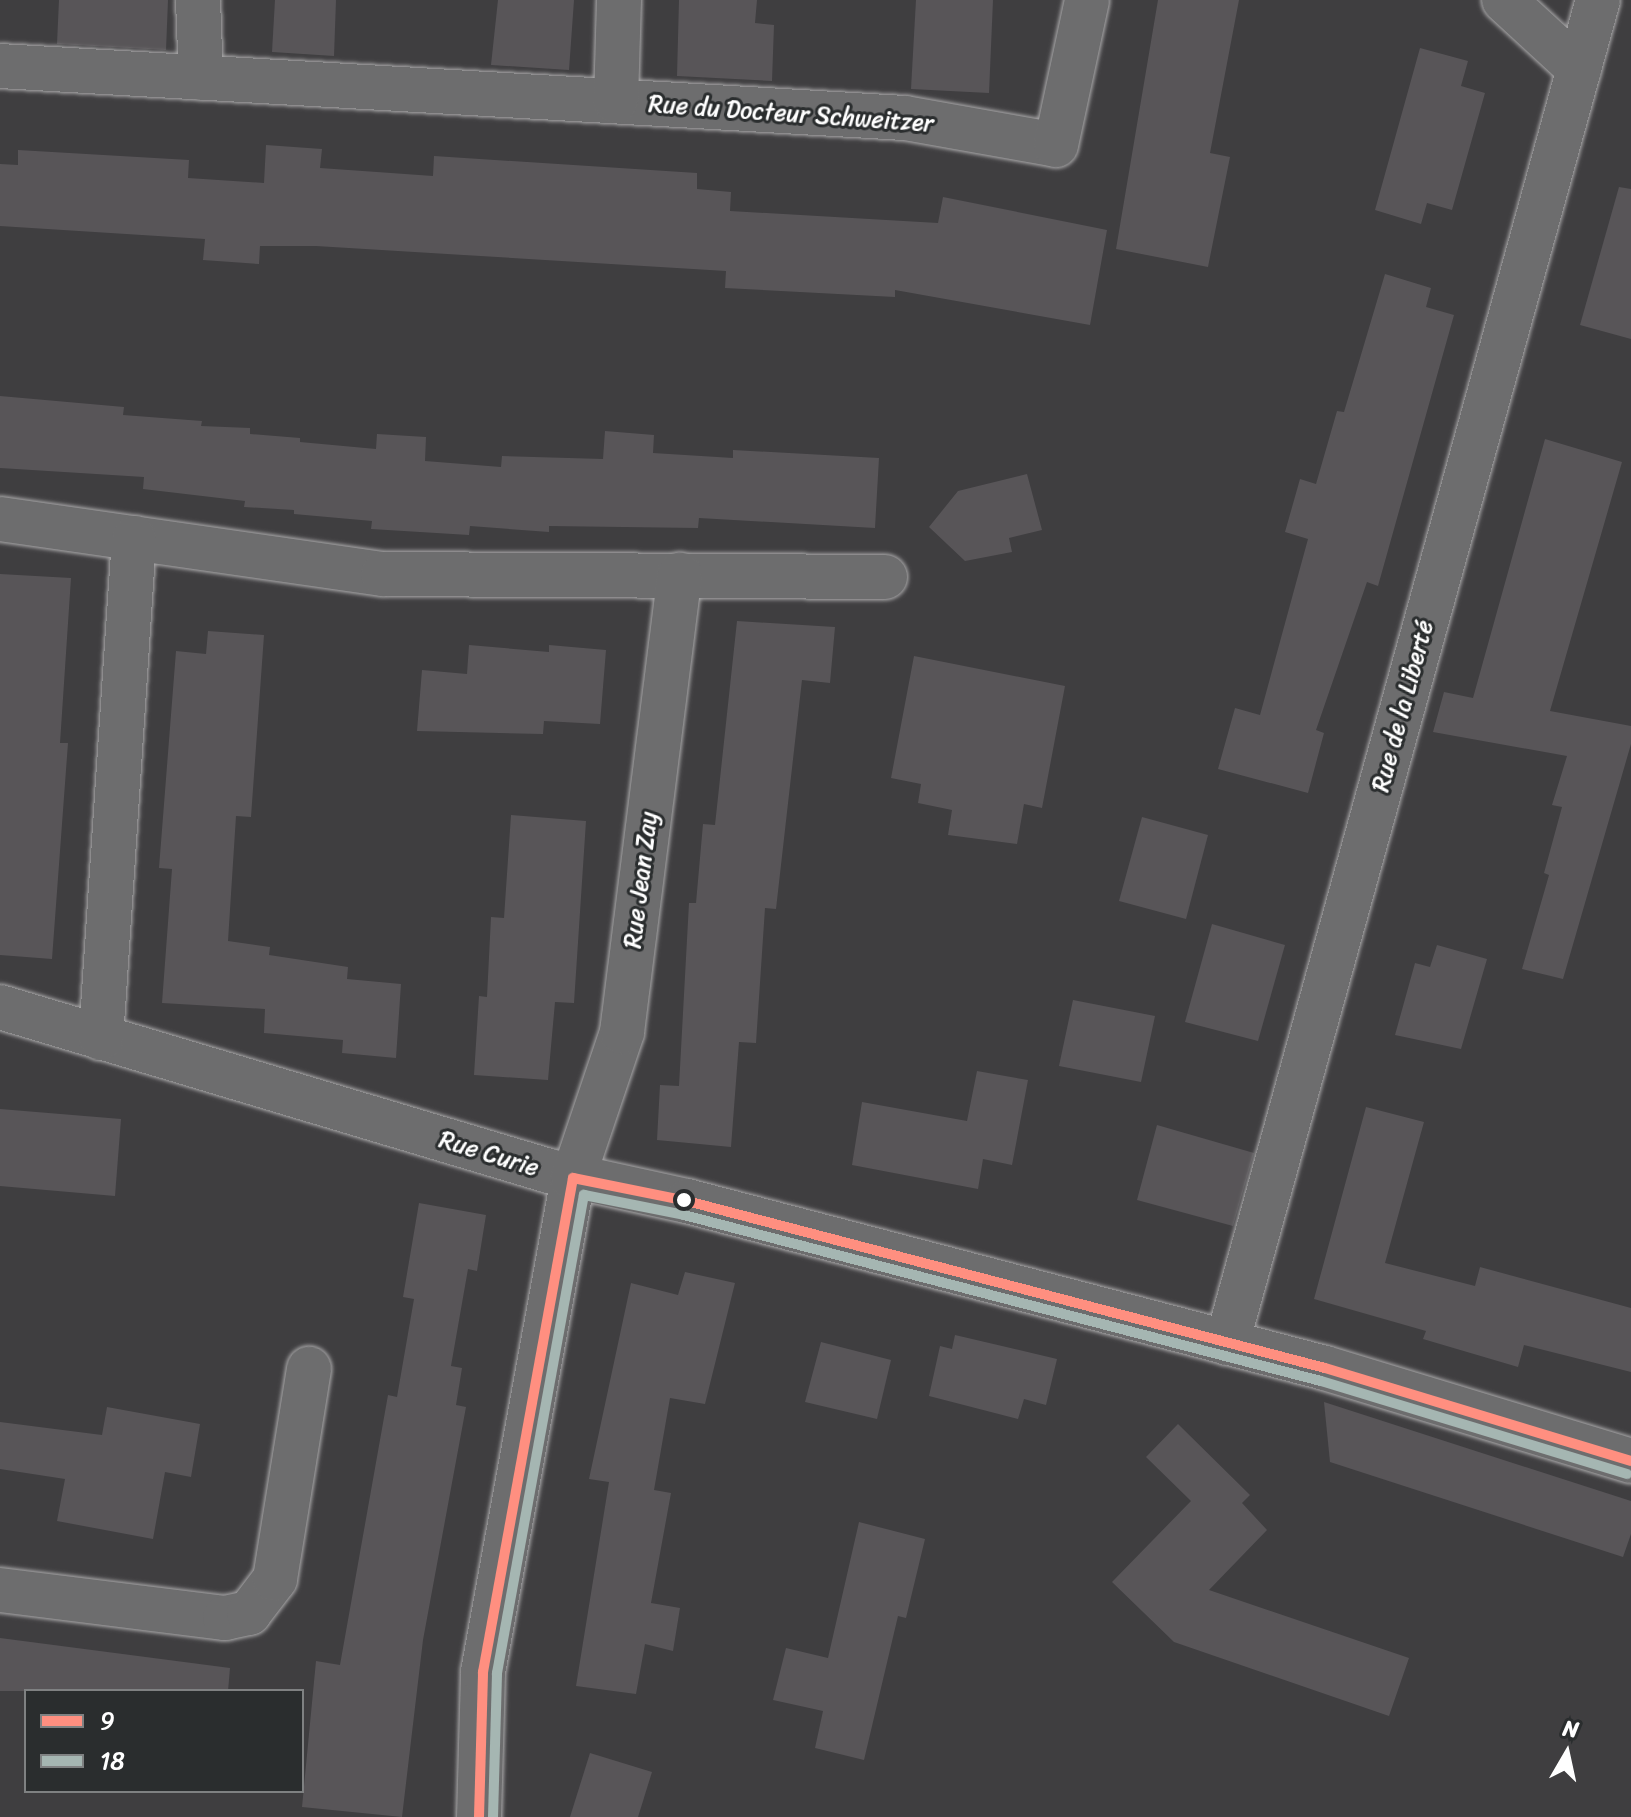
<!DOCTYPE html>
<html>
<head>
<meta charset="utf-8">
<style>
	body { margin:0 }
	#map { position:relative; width:1631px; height:1817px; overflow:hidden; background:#3f3e40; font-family:Sriracha,sans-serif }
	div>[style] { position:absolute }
	.building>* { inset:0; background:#585558 }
	.roads { filter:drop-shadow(0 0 2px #a9a8a9) drop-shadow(0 0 2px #a9a8a9) }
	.street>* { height:44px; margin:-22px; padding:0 22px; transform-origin:22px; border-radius:22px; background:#6d6d6e }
	.bus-1>* { height:10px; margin:-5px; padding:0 5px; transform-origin:5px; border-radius:5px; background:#ff8f80 }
	.bus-2>* { height:10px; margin:-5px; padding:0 5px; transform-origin:5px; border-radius:5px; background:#a5b6b2 }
	.dots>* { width:22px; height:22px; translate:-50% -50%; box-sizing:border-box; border:4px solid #2a2d2e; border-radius:50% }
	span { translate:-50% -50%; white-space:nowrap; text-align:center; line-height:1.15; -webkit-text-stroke:6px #2a2d2e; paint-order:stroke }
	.street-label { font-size:24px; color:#fff }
	.legend { position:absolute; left:24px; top:1689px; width:280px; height:104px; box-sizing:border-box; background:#2a2d2e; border:2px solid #7f8182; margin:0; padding:10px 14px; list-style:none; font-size:24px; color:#fff }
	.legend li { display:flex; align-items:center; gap:16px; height:40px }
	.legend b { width:40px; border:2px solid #7f8182 }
	.north { position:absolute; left:1527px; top:1713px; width:80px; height:80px; -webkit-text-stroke:6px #2a2d2e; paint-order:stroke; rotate:9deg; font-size:22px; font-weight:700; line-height:32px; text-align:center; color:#fff }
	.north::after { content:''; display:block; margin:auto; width:28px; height:36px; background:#fff; clip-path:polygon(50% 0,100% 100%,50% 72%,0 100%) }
</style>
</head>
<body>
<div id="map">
	<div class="building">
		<i style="clip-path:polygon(59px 0,168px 0,166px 50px,57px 44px)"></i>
		<i style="clip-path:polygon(275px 0,336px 0,334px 56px,272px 52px)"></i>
		<i style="clip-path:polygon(498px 0,574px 0,569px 70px,491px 65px)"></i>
		<i style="clip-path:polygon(679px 0,757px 0,755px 23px,774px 25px,772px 81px,677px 76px)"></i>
		<i style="clip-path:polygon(916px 0,993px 0,989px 93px,911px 89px)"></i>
		<i style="clip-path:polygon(1158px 0,1239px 0,1210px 153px,1230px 157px,1208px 267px,1116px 249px)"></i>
		<i style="clip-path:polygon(1420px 48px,1468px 61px,1461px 86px,1485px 93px,1452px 210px,1427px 203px,1421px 224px,1375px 210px)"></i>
		<i style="clip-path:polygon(266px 145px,322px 149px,320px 168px,377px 172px,433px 176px,434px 156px,697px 173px,697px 189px,731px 192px,730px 211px,938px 223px,943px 197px,1107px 230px,1090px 325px,895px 290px,895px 297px,725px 288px,726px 271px,316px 246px,260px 246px,259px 264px,203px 260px,205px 239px,0 226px,0 164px,18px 165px,18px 150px,189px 160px,188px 178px,264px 183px)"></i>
		<i style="clip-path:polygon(1619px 187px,1631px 189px,1631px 339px,1580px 325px)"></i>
		<i style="clip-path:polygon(1385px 274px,1431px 288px,1426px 307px,1454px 315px,1378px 586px,1367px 582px,1316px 730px,1324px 733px,1308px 793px,1218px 769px,1235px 708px,1260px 715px,1308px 539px,1285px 532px,1300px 479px,1316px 484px,1337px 411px,1344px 412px)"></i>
		<i style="clip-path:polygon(0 396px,124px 407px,123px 415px,202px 421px,201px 426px,250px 428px,250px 434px,300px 438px,300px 442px,376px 449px,377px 434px,426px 437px,425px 461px,501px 467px,502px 456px,603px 459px,605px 431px,654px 435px,653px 453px,733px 458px,733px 450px,879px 458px,875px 528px,699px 518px,698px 528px,549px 526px,549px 532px,470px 526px,469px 535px,371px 529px,372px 521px,294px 514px,294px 510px,244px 507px,245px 501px,143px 489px,144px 477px,0 468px)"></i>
		<i style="clip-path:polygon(1545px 439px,1622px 462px,1550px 711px,1631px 726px,1631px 744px,1563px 979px,1522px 969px,1549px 875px,1544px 873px,1562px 807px,1552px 805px,1567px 756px,1433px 732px,1444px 692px,1473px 698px)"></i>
		<i style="clip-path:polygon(1027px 474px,1042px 530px,1009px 538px,1012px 552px,965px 561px,929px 527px,958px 491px)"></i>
		<i style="clip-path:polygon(0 574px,71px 578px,60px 743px,68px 743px,52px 959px,0 955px)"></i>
		<i style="clip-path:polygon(737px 621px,835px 627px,830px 683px,802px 680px,776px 909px,765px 908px,756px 1043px,739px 1042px,731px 1147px,657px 1140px,660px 1085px,679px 1086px,689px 903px,696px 903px,703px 824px,715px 825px)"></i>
		<i style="clip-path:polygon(208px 631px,264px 635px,251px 817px,236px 816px,228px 941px,270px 947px,269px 955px,348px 967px,347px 979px,401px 984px,396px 1058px,342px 1053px,343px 1040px,264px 1033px,265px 1009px,162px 1003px,172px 869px,159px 868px,176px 651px,206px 654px)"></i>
		<i style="clip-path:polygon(469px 645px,549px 652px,549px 645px,606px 650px,600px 724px,544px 721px,543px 734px,417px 731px,422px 670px,467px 674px)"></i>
		<i style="clip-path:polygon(914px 656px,1065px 686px,1042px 808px,1024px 804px,1017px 844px,948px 835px,952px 810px,918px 803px,921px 784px,891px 778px)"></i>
		<i style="clip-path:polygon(511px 815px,586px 821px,574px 1003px,555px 1002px,548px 1080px,474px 1075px,479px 996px,487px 997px,491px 917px,504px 918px)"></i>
		<i style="clip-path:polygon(1142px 817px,1208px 835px,1186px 919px,1119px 901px)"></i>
		<i style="clip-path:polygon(1212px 924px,1285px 945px,1258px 1041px,1185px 1022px)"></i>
		<i style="clip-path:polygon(1437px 945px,1487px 959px,1461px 1049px,1395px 1035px,1415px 963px,1430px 967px)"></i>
		<i style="clip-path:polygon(1073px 1000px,1155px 1016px,1141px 1082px,1059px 1066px)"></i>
		<i style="clip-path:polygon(977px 1071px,1028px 1080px,1012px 1165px,983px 1159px,978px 1189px,852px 1165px,862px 1102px,967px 1121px)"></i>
		<i style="clip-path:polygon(1366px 1107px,1424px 1122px,1385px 1263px,1475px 1286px,1480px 1267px,1631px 1308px,1631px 1372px,1524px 1345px,1518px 1367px,1423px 1339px,1426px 1331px,1314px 1299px)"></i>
		<i style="clip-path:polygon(0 1109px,121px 1119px,115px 1196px,0 1186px)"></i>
		<i style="clip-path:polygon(1157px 1125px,1254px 1153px,1233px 1226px,1137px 1200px)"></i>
		<i style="clip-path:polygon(419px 1203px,486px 1215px,477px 1271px,468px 1269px,451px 1366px,462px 1368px,456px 1405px,466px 1407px,423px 1640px,402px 1817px,302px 1807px,316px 1661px,340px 1665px,388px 1395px,397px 1397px,414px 1299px,403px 1297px)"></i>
		<i style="clip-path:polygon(685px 1272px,735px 1283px,705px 1404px,670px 1398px,654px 1490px,671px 1493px,651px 1603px,680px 1608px,673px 1651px,645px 1644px,636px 1694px,576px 1686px,609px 1482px,589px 1479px,631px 1283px,678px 1295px)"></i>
		<i style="clip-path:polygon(955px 1335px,1057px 1359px,1046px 1405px,1024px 1399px,1018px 1419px,929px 1396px,940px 1346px,952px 1349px)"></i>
		<i style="clip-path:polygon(821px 1342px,891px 1360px,877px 1419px,805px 1402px)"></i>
		<i style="clip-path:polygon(1324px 1402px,1631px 1501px,1631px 1534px,1623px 1557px,1330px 1462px)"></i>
		<i style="clip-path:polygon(107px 1407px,200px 1424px,191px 1477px,165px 1472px,153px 1539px,57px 1521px,65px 1479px,0 1469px,0 1422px,102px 1435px)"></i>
		<i style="clip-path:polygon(1178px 1424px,1250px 1495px,1242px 1503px,1267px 1530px,1209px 1590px,1409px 1658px,1389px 1716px,1174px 1642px,1112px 1582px,1191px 1501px,1146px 1457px)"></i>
		<i style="clip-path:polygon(859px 1522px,925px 1539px,906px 1618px,898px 1616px,864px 1760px,815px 1748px,823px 1711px,773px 1700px,786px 1648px,828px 1658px)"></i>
		<i style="clip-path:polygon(0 1638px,230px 1668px,228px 1691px,0 1691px)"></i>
		<i style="clip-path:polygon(590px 1753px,652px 1772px,638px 1817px,570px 1817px)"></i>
	</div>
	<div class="roads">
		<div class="street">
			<i style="left:198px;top:0;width:78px;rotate:87.8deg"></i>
			<i style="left:1504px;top:0;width:102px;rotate:42.6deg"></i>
			<i style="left:0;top:66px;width:906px;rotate:3.29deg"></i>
			<i style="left:905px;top:118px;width:153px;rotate:10.1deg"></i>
			<i style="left:1056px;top:145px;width:148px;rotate:-77.9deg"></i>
			<i style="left:616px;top:101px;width:101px;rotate:-88.3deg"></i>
			<i style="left:0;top:519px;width:387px;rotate:8.2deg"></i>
			<i style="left:383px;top:574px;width:502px;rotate:0.34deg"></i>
			<i style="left:0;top:1007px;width:573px;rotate:16.63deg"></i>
			<i style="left:549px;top:1171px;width:141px;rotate:12.3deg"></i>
			<i style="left:687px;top:1201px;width:659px;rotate:14.67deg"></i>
			<i style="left:1325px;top:1368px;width:320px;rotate:16.9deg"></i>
			<i style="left:101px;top:1038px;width:501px;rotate:-86.22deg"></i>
			<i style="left:1227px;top:1343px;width:1393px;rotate:-74.56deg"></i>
			<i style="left:0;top:1590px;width:227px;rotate:7.1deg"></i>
			<i style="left:225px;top:1618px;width:25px;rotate:-12deg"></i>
			<i style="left:249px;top:1613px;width:43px;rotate:-52.6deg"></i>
			<i style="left:275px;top:1579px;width:213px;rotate:-80.8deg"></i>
			<i style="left:479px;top:1817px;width:145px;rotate:-88.4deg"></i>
			<i style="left:483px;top:1672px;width:502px;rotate:-79.67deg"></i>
			<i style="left:573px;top:1178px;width:154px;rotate:-71.4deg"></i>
			<i style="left:622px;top:1032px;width:461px;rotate:-82.8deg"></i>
		</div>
	</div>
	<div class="bus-1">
		<i style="left:479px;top:1817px;width:145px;rotate:-88.4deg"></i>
		<i style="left:483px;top:1672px;width:502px;rotate:-79.67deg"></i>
		<i style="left:573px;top:1178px;width:116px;rotate:11.4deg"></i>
		<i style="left:687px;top:1201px;width:659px;rotate:14.67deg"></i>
		<i style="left:1325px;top:1368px;width:320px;rotate:16.9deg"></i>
	</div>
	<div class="bus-2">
		<i style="left:493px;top:1817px;width:144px;rotate:-88.4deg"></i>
		<i style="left:497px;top:1673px;width:486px;rotate:-79.7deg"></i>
		<i style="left:584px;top:1195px;width:102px;rotate:11.3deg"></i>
		<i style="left:684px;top:1215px;width:658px;rotate:14.61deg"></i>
		<i style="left:1321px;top:1381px;width:320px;rotate:16.9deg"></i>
	</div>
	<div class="dots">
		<i style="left:684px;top:1200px;background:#fff"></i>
	</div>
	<div class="street-label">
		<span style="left:791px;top:114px;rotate:4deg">Rue du Docteur Schweitzer</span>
		<span style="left:1403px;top:706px;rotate:-75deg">Rue de la Liberté</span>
		<span style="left:641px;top:880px;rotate:-83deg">Rue Jean Zay</span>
		<span style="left:489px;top:1154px;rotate:17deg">Rue Curie</span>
	</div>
	<ul class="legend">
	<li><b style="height:10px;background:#ff8f80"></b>9</li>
	<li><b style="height:10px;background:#a5b6b2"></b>18</li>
	</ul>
	<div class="north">N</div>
</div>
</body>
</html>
